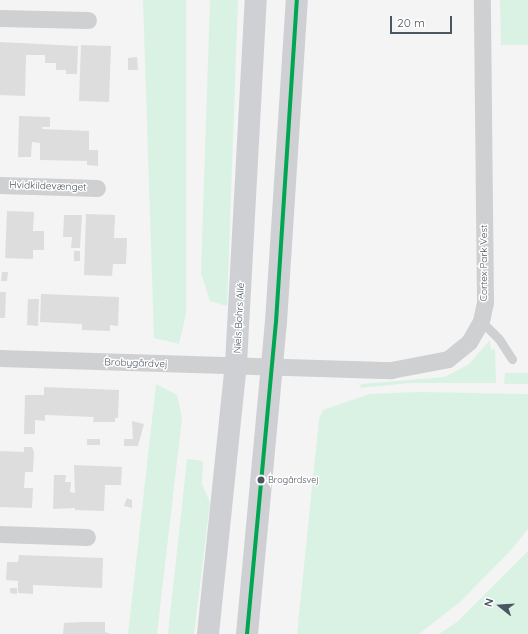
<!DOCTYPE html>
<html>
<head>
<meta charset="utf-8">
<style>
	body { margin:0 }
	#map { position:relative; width:528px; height:634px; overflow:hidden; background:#f4f4f4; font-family:Quicksand,sans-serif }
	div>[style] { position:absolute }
	.green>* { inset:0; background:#d9f2e3 }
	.building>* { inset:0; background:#ddddde }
	.lane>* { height:9px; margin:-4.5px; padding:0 4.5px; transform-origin:4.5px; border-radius:4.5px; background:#ced0d2 }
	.street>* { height:17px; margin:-8.5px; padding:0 8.5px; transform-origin:8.5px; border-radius:8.5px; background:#ced0d2 }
	.secondary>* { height:22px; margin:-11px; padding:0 11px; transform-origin:11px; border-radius:11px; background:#ced0d4 }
	.bus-1>* { height:4px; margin:-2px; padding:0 2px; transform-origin:2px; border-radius:2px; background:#00a651 }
	.dots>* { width:11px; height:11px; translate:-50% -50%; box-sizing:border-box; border:2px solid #fff; border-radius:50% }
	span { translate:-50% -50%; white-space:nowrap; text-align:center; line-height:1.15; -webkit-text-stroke:3px #fff; paint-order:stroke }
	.bus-label { font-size:9px; color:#4a5661 }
	.left { translate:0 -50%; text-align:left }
	.street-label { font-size:10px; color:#4a5661 }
	.north { position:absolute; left:480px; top:586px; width:40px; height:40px; -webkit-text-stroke:3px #fff; paint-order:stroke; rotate:287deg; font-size:11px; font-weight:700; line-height:16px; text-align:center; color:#4a5661 }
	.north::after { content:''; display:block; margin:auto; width:14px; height:18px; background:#4a5661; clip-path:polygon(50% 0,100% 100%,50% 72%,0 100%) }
	.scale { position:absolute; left:390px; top:16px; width:62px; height:18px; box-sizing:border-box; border:2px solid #4a5661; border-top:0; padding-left:5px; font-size:12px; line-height:14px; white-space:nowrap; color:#4a5661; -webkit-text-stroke:3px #fff; paint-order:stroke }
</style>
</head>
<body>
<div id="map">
	<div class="green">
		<i style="clip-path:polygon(143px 0,186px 0,186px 314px,179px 344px,154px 338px)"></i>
		<i style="clip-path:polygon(210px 0,238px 0,227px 306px,210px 301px,201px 273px)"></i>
		<i style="clip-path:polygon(500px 0,528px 0,528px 45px,501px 45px)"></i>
		<i style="clip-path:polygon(490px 340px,491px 350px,495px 349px,496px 383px,410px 383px,360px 388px,361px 384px,445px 377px,469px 364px)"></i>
		<i style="clip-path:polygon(505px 373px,528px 373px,528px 384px,504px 384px)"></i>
		<i style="clip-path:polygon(156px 384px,177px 395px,182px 418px,157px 634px,128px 634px)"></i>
		<i style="clip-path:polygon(419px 392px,528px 394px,528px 529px,512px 549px,460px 602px,419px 634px,297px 634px,319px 419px,323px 410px,370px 394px)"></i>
		<i style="clip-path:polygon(187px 459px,203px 461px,202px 484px,210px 503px,194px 634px,168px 634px)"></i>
		<i style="clip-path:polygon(528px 551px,528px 634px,439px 634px,457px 622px)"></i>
	</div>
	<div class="building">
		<i style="clip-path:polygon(0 42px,78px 46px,77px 74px,66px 74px,66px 70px,56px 70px,56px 63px,45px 63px,45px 55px,26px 55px,25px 96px,0 95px)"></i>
		<i style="clip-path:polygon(81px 45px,111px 46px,109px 102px,79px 101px)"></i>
		<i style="clip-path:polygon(137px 57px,138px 70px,128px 70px,128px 58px)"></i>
		<i style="clip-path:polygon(19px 116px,50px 117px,50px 127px,42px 127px,42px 129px,89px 131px,89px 150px,98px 150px,98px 166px,87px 165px,87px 161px,40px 160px,40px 143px,32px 142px,31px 157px,18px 157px)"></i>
		<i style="clip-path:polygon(7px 211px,34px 212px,33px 231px,44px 231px,44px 250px,33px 250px,33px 259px,5px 258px)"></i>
		<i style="clip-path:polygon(86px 214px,115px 215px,114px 238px,127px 238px,126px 264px,113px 264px,112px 276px,84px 275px)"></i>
		<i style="clip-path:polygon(64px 215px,82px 215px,80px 248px,71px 248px,72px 237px,63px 237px)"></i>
		<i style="clip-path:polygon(74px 251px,80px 251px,80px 261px,74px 261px)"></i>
		<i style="clip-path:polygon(2px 272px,8px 272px,7px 281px,1px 281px)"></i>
		<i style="clip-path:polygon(0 292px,6px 292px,5px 318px,0 318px)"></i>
		<i style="clip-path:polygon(41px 294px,119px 297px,118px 326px,110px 325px,110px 331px,82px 330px,82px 324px,40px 322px)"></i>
		<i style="clip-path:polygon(28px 299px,39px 299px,38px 326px,27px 325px)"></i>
		<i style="clip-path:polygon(44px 387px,119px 390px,118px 418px,115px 418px,115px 422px,93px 422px,94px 417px,45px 415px,45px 421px,35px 420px,35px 434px,24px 434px,25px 395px,44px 395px)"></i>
		<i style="clip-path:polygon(132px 421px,144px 424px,138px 446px,124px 446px,124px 439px,133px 439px)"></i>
		<i style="clip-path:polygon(87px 439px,100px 439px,100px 445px,87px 445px)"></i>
		<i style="clip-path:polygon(24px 447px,32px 447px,34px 452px,33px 472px,25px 472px,24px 488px,33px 488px,32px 508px,0 507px,0 451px,24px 452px)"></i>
		<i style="clip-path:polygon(74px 465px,122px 467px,121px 485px,105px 485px,104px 511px,75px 510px,75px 508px,53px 509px,54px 475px,66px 475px,65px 482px,71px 482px,70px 492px,75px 493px)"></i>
		<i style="clip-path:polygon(127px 498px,132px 500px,132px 508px,124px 506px)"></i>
		<i style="clip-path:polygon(19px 555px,103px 558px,102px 588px,33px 585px,33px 594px,18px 593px,18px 581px,6px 580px,7px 562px,18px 562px)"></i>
		<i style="clip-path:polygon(10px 588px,17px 588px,17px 594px,10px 593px)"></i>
		<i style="clip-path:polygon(81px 622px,105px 622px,105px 632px,111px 634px,63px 634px,64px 623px)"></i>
	</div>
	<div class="lane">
		<i style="left:481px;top:321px;width:25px;rotate:45deg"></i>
		<i style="left:499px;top:339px;width:24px;rotate:57deg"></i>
	</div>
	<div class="street">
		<i style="left:0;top:18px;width:88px;rotate:1.3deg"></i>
		<i style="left:0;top:185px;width:97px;rotate:1.8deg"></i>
		<i style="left:0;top:358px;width:391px;rotate:1.8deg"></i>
		<i style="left:391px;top:370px;width:58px;rotate:-10.9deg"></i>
		<i style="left:448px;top:359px;width:27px;rotate:-39deg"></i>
		<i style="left:469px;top:342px;width:24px;rotate:-60deg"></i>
		<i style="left:481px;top:321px;width:19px;rotate:-78deg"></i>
		<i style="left:485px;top:302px;width:302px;rotate:-90.6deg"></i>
		<i style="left:0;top:534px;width:87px;rotate:2deg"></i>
	</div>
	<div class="secondary">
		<i style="left:208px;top:634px;width:271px;rotate:-84.1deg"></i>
		<i style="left:236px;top:364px;width:365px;rotate:-86.9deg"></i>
		<i style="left:247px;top:634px;width:313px;rotate:-84.7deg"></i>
		<i style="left:276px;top:322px;width:323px;rotate:-86.3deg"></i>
	</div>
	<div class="bus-1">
		<i style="left:247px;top:634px;width:313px;rotate:-84.7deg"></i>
		<i style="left:276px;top:322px;width:323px;rotate:-86.3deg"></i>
	</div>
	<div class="dots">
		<i style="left:261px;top:480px;background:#4a5661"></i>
	</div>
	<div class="bus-label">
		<span class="left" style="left:268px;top:480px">Brogårdsvej</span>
	</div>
	<div class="street-label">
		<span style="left:48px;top:186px;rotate:2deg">Hvidkildevænget</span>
		<span style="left:484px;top:263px;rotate:-90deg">Cortex Park Vest</span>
		<span style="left:239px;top:318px;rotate:-87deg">Niels Bohrs Allé</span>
		<span style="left:136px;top:363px;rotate:2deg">Brobygårdvej</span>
	</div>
	<div class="north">N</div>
	<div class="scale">20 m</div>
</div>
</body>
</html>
